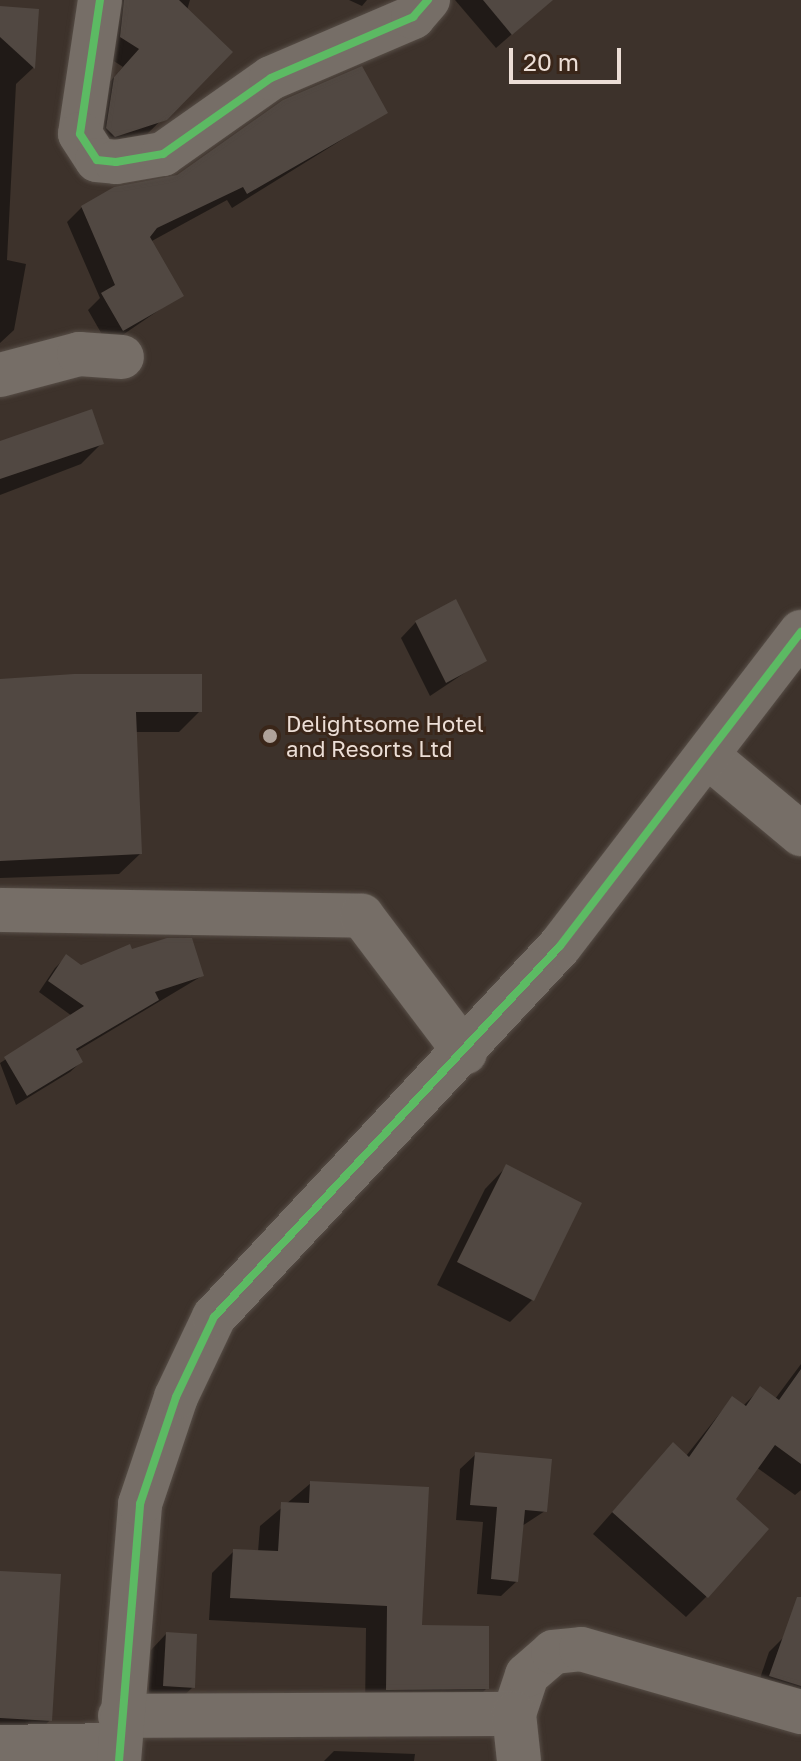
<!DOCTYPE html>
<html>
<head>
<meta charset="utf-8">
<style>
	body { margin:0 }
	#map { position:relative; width:801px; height:1761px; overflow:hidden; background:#3d322b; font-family:"Golos Text",sans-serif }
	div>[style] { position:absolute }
	.shadow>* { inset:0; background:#0007 }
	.building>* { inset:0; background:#514842 }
	.roads { filter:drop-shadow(0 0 2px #574e47) drop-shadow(0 0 2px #574e47) }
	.minor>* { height:44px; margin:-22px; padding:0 22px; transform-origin:22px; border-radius:22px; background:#766e67 }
	.cycleway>* { height:8px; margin:-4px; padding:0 4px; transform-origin:4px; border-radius:4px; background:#5cba63 }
	.dots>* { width:22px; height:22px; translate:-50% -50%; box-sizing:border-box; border:4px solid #3a2619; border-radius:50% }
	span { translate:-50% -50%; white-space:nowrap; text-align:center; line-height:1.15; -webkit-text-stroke:6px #3a2619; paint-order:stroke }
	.poi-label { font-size:22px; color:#ecded6 }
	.left { translate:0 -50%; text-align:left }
	.scale { position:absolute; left:509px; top:48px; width:112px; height:36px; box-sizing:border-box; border:4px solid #ecded6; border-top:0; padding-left:10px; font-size:24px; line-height:28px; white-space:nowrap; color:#ecded6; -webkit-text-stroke:6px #3a2619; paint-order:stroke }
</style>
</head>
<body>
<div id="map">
	<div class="shadow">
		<i style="clip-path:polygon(108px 0,190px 0,187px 10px,230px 52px,134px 147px,94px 153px,97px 96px,123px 67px,103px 54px)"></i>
		<i style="clip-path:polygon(349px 0,367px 0,362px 6px)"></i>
		<i style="clip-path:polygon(455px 0,551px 0,496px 48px)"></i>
		<i style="clip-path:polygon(0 8px,36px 11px,33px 68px,16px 84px,7px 260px,26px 264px,14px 330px,0 343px)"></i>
		<i style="clip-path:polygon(385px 113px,232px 208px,227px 200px,150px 242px,181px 295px,108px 345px,88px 310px,100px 298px,67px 222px,82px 207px)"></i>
		<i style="clip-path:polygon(0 443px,101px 444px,81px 464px,0 495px)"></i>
		<i style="clip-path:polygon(416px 622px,484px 660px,430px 696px,401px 638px)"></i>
		<i style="clip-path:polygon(0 680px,200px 711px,179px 732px,135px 732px,140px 854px,119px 874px,0 878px)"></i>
		<i style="clip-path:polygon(131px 951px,202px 976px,75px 1052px,81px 1062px,70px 1072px,16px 1105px,0 1063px,72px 1016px,39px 992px,55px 968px,66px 957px,81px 968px)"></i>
		<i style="clip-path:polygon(506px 1167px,532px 1300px,510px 1322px,437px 1285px,485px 1189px)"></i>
		<i style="clip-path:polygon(801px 1364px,801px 1490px,795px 1495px,756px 1467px,734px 1500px,706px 1597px,686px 1617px,593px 1534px,653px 1466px,686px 1456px,732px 1398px,743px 1406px,760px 1389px,775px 1399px)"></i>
		<i style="clip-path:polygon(476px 1454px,545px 1511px,522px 1526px,517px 1581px,501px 1596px,477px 1594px,483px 1522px,456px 1520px,460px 1469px)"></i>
		<i style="clip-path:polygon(311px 1483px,420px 1627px,487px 1688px,465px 1710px,365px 1711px,366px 1628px,209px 1620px,212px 1573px,234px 1551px,258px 1552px,260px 1526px)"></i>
		<i style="clip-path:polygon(0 1573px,50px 1720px,30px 1741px,0 1739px)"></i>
		<i style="clip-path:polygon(166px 1634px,193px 1687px,177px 1702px,148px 1701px,151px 1650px)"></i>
		<i style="clip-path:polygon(783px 1638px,801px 1644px,801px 1703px,756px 1690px,769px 1652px)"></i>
		<i style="clip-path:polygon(334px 1751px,415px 1754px,414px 1761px,324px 1761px)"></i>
	</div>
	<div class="building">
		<i style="clip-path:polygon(124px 0,179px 0,233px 52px,167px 120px,115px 137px,106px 128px,114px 77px,139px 49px,120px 37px)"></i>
		<i style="clip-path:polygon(483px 0,553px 0,512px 35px)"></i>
		<i style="clip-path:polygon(0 6px,39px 9px,35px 69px,0 37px)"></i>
		<i style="clip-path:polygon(362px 66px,388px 113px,247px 194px,243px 187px,157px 228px,150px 237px,184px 296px,123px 331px,101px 293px,115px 285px,81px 206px,114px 187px,177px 175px,283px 100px)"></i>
		<i style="clip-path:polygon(92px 409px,104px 444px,0 479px,0 441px)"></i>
		<i style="clip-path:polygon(456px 599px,487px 661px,446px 683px,415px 621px)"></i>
		<i style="clip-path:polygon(74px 674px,202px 674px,202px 712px,136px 712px,142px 854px,0 861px,0 679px)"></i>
		<i style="clip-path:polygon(167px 938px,192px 938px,204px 976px,155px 992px,159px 1000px,76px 1049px,83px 1062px,27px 1096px,4px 1057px,84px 1006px,48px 981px,66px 954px,81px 965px,130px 944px,132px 949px)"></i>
		<i style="clip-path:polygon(506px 1164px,582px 1203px,534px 1301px,457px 1262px)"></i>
		<i style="clip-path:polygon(801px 1369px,801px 1464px,775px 1445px,736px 1499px,769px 1529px,708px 1598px,612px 1512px,673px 1442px,689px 1457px,732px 1396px,746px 1406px,760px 1386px,779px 1400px)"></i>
		<i style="clip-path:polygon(475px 1452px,552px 1459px,547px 1512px,525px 1510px,518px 1582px,491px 1579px,497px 1507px,470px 1505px)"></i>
		<i style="clip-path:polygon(310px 1481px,429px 1487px,422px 1625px,489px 1626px,489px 1689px,386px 1690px,387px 1606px,230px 1598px,233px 1549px,278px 1551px,281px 1502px,309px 1503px)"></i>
		<i style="clip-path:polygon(0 1571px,61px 1574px,52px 1721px,0 1718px)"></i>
		<i style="clip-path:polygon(797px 1597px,801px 1597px,801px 1686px,769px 1676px)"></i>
		<i style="clip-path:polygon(166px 1632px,197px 1634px,195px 1688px,163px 1686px)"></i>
	</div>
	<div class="roads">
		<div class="minor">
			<i style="left:100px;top:0;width:135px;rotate:98.5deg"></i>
			<i style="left:80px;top:134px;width:31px;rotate:57deg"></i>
			<i style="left:97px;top:160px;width:19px;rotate:6deg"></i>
			<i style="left:116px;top:162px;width:48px;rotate:-9.7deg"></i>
			<i style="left:163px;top:154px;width:132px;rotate:-35.1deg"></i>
			<i style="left:271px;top:78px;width:155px;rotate:-23.2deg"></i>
			<i style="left:413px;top:17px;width:23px;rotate:-49deg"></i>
			<i style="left:0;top:375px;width:82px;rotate:-14.9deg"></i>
			<i style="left:79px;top:354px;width:43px;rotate:4deg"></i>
			<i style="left:710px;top:758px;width:119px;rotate:39.9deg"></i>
			<i style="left:0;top:910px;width:362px;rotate:0.9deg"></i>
			<i style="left:362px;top:916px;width:171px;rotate:52.9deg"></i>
			<i style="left:514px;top:1714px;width:41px;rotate:-71.6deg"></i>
			<i style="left:527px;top:1675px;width:35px;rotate:-41deg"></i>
			<i style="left:553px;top:1652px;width:28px;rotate:-6deg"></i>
			<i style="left:581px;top:1649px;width:229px;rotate:16deg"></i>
			<i style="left:120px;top:1716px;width:394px;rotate:-0.3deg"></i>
			<i style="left:514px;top:1714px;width:47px;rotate:83.9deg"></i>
			<i style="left:0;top:1747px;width:119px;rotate:-1deg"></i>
			<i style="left:119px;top:1761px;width:258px;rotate:-85.3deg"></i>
			<i style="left:140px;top:1504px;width:113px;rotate:-71.4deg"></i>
			<i style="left:176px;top:1397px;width:89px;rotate:-64.6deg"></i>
			<i style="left:214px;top:1317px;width:507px;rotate:-47deg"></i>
			<i style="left:560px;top:946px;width:396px;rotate:-52.5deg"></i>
		</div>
	</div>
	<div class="cycleway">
		<i style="left:100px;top:0;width:135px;rotate:98.5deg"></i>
		<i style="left:80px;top:134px;width:31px;rotate:57deg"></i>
		<i style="left:97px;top:160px;width:19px;rotate:6deg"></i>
		<i style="left:116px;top:162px;width:48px;rotate:-9.7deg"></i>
		<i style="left:163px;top:154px;width:132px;rotate:-35.1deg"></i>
		<i style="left:271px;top:78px;width:155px;rotate:-23.2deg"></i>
		<i style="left:413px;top:17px;width:23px;rotate:-49deg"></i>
		<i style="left:119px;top:1761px;width:258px;rotate:-85.3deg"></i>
		<i style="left:140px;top:1504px;width:113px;rotate:-71.4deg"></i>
		<i style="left:176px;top:1397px;width:89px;rotate:-64.6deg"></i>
		<i style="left:214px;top:1317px;width:507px;rotate:-47deg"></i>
		<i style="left:560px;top:946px;width:396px;rotate:-52.5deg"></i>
	</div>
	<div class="dots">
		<i style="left:270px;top:736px;background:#afa29a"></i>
	</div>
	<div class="poi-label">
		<span class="left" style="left:286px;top:736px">Delightsome Hotel<br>and Resorts Ltd</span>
	</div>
	<div class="scale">20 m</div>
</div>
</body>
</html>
